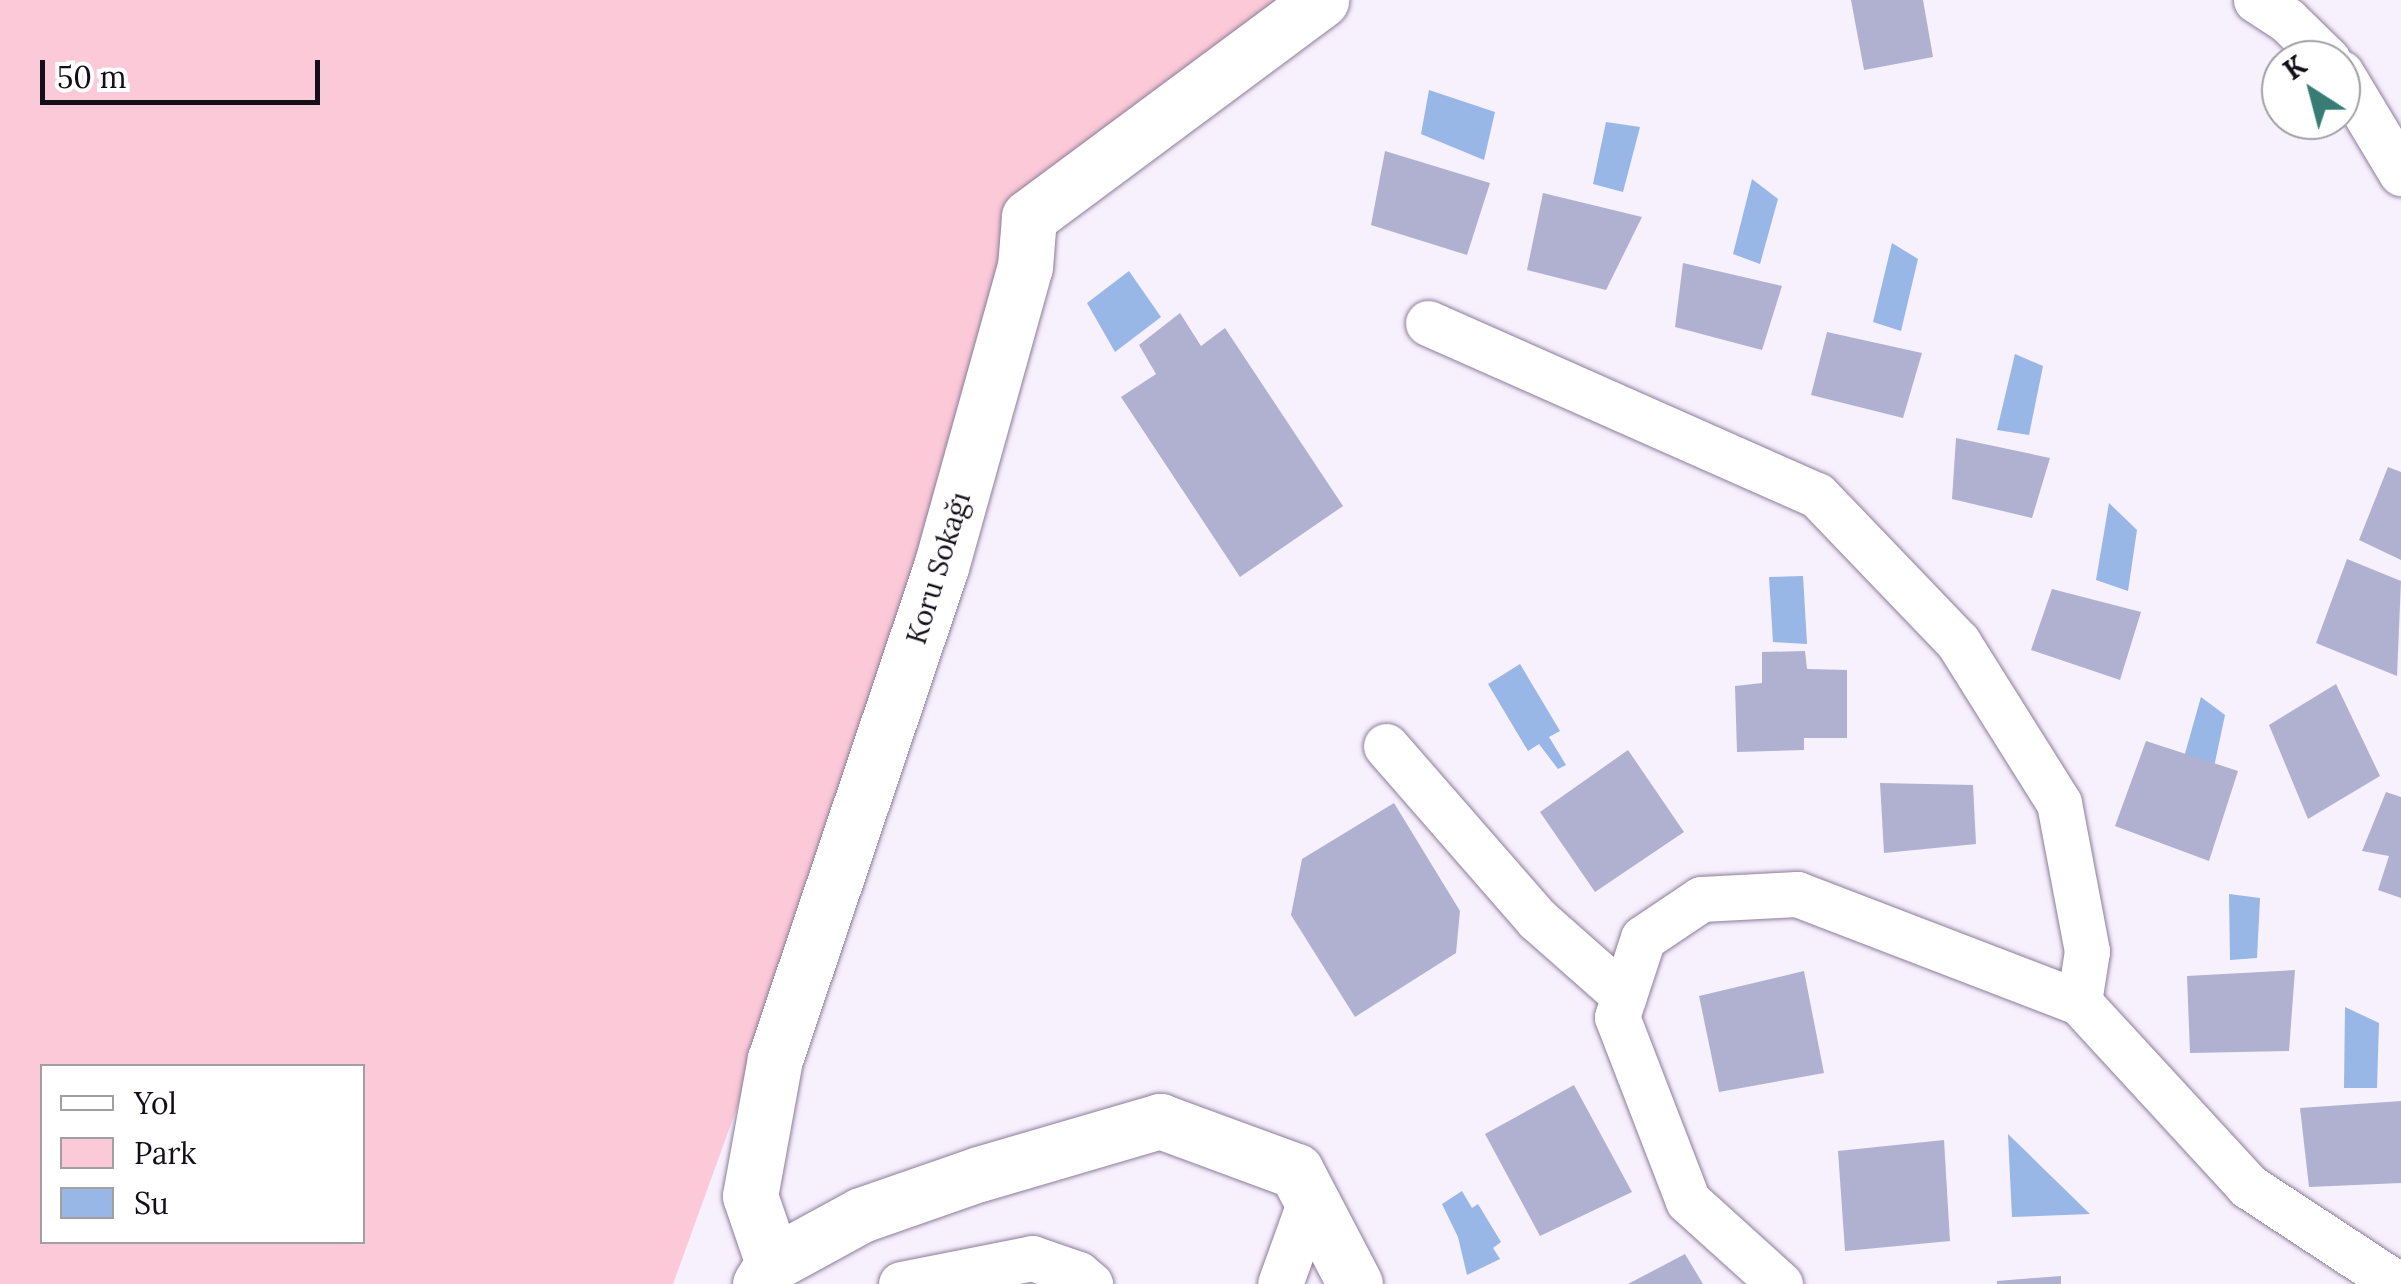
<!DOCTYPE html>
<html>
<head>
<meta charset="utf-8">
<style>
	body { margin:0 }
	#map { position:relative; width:2401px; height:1284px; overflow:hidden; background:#f7f0fd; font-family:Lora,serif }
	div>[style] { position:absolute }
	.green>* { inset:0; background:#fbc9d7 }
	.water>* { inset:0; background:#98b6e6 }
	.building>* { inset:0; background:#b0b1d0 }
	.roads { filter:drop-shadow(0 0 2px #8c7d99) drop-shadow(0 0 2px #8c7d99) }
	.minor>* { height:45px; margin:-22.5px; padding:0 22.5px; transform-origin:22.5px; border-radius:22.5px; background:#fff }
	.tertiary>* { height:55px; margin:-27.5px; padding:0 27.5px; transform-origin:27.5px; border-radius:27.5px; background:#fff }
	span { translate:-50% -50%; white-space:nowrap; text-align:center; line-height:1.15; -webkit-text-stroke:8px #fff; paint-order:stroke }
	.street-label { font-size:28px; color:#140e18 }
	.legend { position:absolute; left:40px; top:1064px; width:325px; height:180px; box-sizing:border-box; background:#fff; border:2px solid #a19fa3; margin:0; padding:12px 18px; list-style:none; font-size:30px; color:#140e18 }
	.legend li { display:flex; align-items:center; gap:20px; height:50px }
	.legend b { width:50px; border:2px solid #a19fa3 }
	.north { position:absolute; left:2261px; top:40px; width:100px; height:100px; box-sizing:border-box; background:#fff; border:2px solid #a19fa3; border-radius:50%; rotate:324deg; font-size:28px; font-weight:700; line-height:40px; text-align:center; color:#140e18 }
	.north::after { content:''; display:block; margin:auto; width:35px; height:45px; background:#377d75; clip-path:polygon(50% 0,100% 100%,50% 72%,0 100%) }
	.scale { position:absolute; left:40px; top:60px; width:280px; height:45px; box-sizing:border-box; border:5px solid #140e18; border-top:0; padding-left:12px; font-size:30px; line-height:35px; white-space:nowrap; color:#140e18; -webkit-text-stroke:8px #fff; paint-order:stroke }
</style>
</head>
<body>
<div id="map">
	<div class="green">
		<i style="clip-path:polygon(evenodd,0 0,1329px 0,1060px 217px,673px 1284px,0 1284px,0 0,42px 1066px,362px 1066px,362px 1242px,42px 1242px,42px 1066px)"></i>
	</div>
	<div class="water">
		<i style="clip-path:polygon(1429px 90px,1495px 112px,1484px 160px,1421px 134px)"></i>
		<i style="clip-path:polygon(1606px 122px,1640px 127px,1623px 192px,1593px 184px)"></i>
		<i style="clip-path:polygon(1752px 179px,1778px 199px,1760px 264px,1733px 254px)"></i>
		<i style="clip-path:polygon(1892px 243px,1918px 259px,1901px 331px,1873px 322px)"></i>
		<i style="clip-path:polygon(1129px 271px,1161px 317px,1115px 352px,1087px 303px)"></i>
		<i style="clip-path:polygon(2015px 354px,2043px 366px,2029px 435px,1997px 430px)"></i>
		<i style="clip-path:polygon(2109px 503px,2137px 530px,2128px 591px,2096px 580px)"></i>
		<i style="clip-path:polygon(1803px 576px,1807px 644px,1773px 642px,1769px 577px)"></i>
		<i style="clip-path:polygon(1520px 664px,1560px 731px,1549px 737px,1566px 765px,1558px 769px,1539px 744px,1528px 751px,1488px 684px)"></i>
		<i style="clip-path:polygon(2201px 697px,2225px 715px,2214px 767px,2184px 757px)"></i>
		<i style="clip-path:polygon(2229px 894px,2260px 898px,2257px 958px,2230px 960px)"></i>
		<i style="clip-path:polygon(2345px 1007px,2379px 1023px,2377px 1088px,2344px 1088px)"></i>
		<i style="clip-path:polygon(2008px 1134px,2090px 1214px,2012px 1217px)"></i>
		<i style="clip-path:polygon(1462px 1191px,1472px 1208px,1478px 1204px,1501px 1242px,1493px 1248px,1500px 1259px,1467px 1275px,1458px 1237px,1442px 1204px)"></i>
	</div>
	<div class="building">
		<i style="clip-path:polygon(1851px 0,1923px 0,1933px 57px,1864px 70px)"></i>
		<i style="clip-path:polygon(1385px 151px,1490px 183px,1467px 255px,1371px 225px)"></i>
		<i style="clip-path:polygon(1543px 193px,1642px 217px,1606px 290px,1527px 270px)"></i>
		<i style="clip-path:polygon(1683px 263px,1782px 286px,1762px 350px,1675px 327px)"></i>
		<i style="clip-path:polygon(1180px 313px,1201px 346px,1225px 328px,1343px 506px,1240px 577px,1121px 397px,1156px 374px,1139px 345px)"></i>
		<i style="clip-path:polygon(1827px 332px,1922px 353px,1903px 418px,1811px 395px)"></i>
		<i style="clip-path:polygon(1956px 438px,2050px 458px,2032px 518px,1952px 499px)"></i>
		<i style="clip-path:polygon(2388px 467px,2401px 472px,2401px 560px,2359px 540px)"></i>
		<i style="clip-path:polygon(2347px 559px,2401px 581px,2397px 676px,2316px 643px)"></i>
		<i style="clip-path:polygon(2052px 589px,2141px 612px,2120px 680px,2031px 650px)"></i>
		<i style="clip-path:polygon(1805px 651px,1807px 669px,1847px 670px,1847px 738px,1804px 738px,1804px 750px,1737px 752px,1735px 686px,1762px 683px,1762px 652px)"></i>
		<i style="clip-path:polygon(2336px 684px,2380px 776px,2308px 819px,2269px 725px)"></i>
		<i style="clip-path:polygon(2146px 741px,2238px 771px,2209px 861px,2115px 826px)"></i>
		<i style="clip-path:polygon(1628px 750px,1684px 832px,1595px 892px,1540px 812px)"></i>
		<i style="clip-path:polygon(1880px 783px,1973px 785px,1976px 844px,1884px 853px)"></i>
		<i style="clip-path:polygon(2386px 792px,2401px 797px,2401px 898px,2378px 890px,2389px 856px,2362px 851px)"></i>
		<i style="clip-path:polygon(1394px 803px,1460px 911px,1456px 953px,1355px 1017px,1291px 915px,1302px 859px)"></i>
		<i style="clip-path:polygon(2295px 970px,2289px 1051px,2190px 1053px,2187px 976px)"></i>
		<i style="clip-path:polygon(1804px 971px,1824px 1073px,1719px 1092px,1699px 996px)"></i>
		<i style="clip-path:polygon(1574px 1085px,1632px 1192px,1540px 1236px,1485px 1134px)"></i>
		<i style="clip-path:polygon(2401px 1101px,2401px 1183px,2309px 1187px,2300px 1108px)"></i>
		<i style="clip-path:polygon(1944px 1140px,1950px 1241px,1845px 1251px,1838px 1151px)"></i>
		<i style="clip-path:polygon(1685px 1254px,1703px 1284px,1628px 1284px)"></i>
		<i style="clip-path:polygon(2061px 1276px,2061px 1284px,1997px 1284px,1997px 1281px)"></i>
	</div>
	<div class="roads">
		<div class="minor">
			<i style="left:2256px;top:0;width:37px;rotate:33deg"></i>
			<i style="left:2287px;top:20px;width:57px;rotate:44.3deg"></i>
			<i style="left:2341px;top:73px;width:117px;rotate:59deg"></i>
			<i style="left:1428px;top:323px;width:425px;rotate:23.9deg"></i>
			<i style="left:1817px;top:495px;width:204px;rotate:46.2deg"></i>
			<i style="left:1958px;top:642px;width:190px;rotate:57.9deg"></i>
			<i style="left:2059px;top:803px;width:151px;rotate:79.3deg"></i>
			<i style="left:2087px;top:951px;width:52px;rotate:98.9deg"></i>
			<i style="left:1386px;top:746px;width:230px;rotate:48.9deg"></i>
			<i style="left:1537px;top:919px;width:116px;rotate:41.5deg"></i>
			<i style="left:901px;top:1284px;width:134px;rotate:-11.2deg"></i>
			<i style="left:1032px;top:1258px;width:49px;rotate:19.2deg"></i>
			<i style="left:1078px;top:1274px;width:16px;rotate:40deg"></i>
			<i style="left:1280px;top:1284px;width:91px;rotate:-70.2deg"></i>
			<i style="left:1780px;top:1284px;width:124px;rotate:-137.9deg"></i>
			<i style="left:1688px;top:1201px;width:197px;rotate:-111.1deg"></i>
			<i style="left:1617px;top:1017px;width:83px;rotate:-71.8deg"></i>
			<i style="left:1643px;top:938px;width:70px;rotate:-33.9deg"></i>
			<i style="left:1701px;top:899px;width:96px;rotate:-3deg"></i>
			<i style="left:1797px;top:894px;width:302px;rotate:21deg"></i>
			<i style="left:2079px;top:1002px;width:250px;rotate:47.4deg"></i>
			<i style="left:2248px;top:1186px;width:178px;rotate:33.3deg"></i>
		</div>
		<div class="tertiary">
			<i style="left:773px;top:1263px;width:71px;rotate:-108.9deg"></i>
			<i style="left:750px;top:1196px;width:139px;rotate:-79.7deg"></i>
			<i style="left:775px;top:1059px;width:519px;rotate:-71.36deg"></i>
			<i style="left:941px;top:567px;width:312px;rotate:-74.4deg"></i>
			<i style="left:1025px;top:267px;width:50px;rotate:-85.4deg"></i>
			<i style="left:1029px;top:217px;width:364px;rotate:-36.6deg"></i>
			<i style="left:760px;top:1284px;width:25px;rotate:-58deg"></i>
			<i style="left:773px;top:1263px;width:100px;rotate:-28.6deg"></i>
			<i style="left:861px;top:1215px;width:125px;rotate:-19.2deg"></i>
			<i style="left:979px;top:1174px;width:189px;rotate:-16.3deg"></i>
			<i style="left:1160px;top:1121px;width:145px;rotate:20.2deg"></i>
			<i style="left:1296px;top:1171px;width:127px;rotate:62.4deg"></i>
		</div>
	</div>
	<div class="street-label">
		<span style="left:938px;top:568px;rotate:-73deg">Koru Sokağı</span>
	</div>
	<ul class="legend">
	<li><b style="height:12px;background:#fff"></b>Yol</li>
	<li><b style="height:28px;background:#fbc9d7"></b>Park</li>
	<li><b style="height:28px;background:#98b6e6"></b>Su</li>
	</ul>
	<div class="north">K</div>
	<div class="scale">50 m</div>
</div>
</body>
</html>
